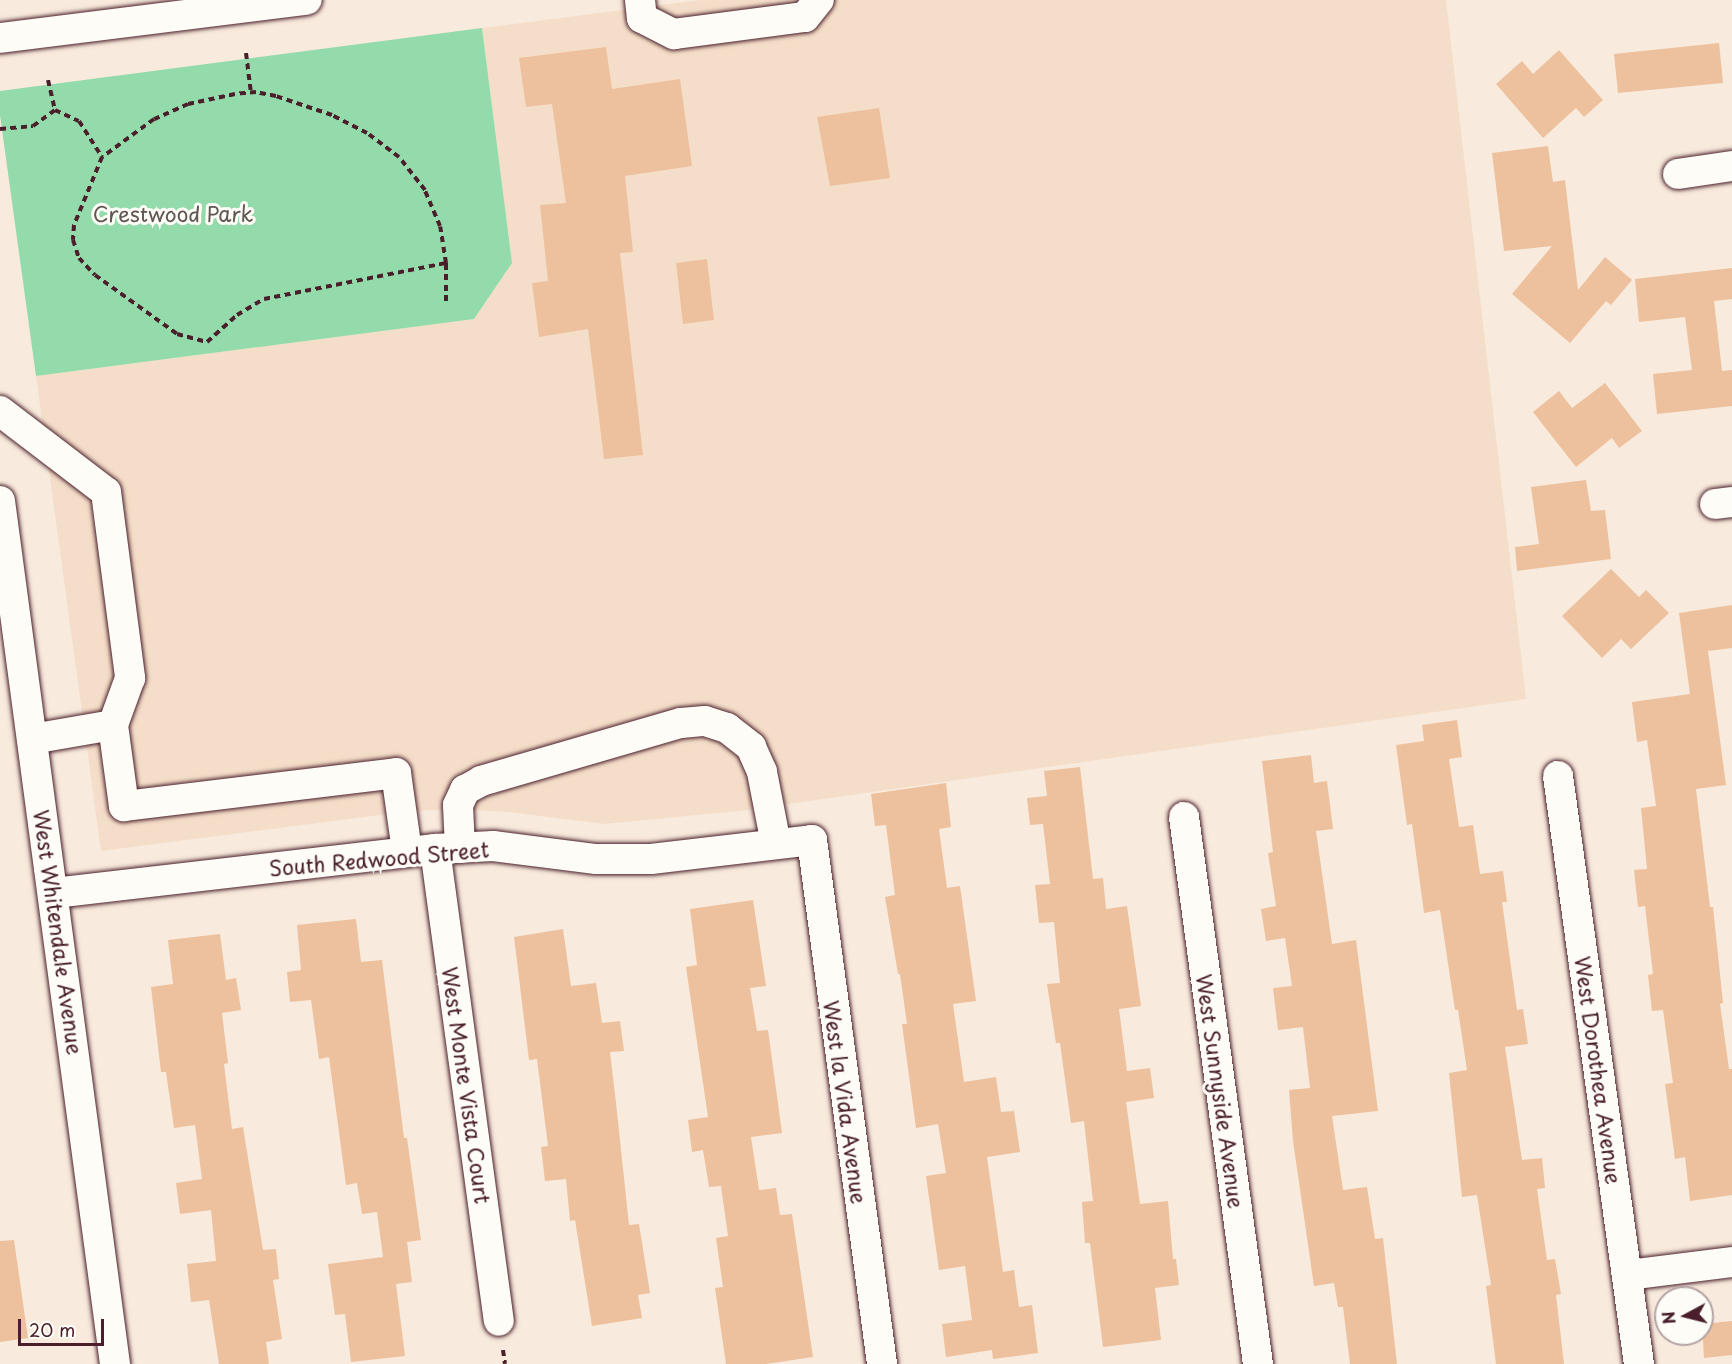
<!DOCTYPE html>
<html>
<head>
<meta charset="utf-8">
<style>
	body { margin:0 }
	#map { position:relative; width:1732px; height:1364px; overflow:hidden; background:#f8eadc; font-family:"Playpen Sans",sans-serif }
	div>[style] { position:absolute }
	.built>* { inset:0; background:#f5dec9 }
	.green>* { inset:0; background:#93dbaa }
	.building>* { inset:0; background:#edc19d }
	.path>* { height:4px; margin-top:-2px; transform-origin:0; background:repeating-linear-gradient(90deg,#4a1f2b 0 6px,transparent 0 10.5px) }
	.roads { filter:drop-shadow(0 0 2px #4a1f2b) drop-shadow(0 0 2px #4a1f2b) }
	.minor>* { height:30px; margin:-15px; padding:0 15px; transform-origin:15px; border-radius:15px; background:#fdfcf7 }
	span { translate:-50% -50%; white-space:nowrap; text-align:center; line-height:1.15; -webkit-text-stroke:6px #fdfcf7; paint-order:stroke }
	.park-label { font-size:21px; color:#605751 }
	.street-label { font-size:21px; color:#4a1f2b }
	.north { position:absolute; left:1654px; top:1286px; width:60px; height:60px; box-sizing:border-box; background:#fdfcf7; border:2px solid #b5a4a5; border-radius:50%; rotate:263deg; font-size:16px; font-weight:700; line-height:24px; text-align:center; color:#4a1f2b }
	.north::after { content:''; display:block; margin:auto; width:21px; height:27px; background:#4a1f2b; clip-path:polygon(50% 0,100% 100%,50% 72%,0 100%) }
	.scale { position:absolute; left:18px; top:1319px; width:86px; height:27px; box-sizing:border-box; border:3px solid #4a1f2b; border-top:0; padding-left:8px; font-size:18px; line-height:21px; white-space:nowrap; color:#4a1f2b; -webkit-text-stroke:4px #fdfcf7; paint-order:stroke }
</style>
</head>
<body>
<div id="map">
	<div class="built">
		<i style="clip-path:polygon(700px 0,1446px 0,1526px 699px,739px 811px,604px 824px,508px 812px,460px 809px,411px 811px,101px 851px,36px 376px,474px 319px,512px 263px,482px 28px)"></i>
	</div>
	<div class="green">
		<i style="clip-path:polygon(482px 28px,512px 263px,474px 319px,36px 376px,0 115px,0 91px)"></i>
	</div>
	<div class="building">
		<i style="clip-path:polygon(1719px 43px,1723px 83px,1618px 93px,1614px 54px)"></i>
		<i style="clip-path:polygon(606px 47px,612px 89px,680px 79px,692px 166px,625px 176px,633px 252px,620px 253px,643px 455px,604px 459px,588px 329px,539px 337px,532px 283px,548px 281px,540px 205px,566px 203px,552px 104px,526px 107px,519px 58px)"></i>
		<i style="clip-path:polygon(1559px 50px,1603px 100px,1584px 117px,1576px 108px,1543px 138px,1496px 84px,1522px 61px,1533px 74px)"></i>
		<i style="clip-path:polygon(879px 108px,890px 178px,830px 186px,817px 117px)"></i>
		<i style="clip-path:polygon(1548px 146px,1553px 182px,1565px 180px,1578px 290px,1605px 257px,1632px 280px,1611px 305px,1606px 301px,1570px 343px,1512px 294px,1552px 246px,1504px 251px,1492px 153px)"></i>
		<i style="clip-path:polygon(707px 259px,714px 320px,683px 324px,676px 263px)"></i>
		<i style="clip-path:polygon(1732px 268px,1732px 299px,1714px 301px,1722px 371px,1732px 370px,1732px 406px,1657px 414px,1653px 374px,1692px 370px,1685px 317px,1639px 322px,1635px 279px)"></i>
		<i style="clip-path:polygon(1605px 383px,1642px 431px,1619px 448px,1612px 438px,1576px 467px,1533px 412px,1559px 391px,1572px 408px)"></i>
		<i style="clip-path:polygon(1586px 480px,1591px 511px,1605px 510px,1611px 559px,1517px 571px,1515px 547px,1539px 544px,1531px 487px)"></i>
		<i style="clip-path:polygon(1611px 569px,1639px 597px,1646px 590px,1669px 613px,1631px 649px,1621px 639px,1602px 658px,1562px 616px)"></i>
		<i style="clip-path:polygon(1732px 605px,1732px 648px,1708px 651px,1726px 785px,1696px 789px,1710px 907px,1713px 907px,1723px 1003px,1720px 1004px,1729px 1069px,1732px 1069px,1732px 1195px,1690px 1201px,1685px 1157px,1675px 1159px,1665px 1084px,1673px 1083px,1663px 1010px,1652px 1011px,1648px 975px,1653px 974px,1645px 906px,1638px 907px,1634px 870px,1647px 869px,1641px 808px,1656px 806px,1647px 740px,1637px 742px,1632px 702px,1690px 694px,1679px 613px)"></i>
		<i style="clip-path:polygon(1457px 720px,1462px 757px,1449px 759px,1459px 827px,1473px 825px,1480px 874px,1503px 871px,1507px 902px,1502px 902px,1517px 1010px,1523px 1009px,1528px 1044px,1505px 1047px,1522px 1160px,1542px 1158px,1545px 1188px,1537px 1189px,1547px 1260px,1555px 1259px,1561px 1294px,1556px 1295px,1564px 1364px,1496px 1364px,1486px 1286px,1491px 1285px,1477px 1195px,1462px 1197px,1449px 1073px,1467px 1070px,1458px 1010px,1455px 1010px,1440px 910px,1424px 913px,1412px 824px,1407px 825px,1396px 745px,1424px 741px,1422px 725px)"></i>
		<i style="clip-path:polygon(1311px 755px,1314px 783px,1327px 781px,1333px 829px,1316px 831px,1332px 944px,1356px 940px,1378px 1111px,1332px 1116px,1343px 1190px,1367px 1187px,1375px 1239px,1383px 1238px,1397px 1364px,1350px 1364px,1343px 1307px,1338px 1307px,1334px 1283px,1314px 1286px,1293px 1141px,1289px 1090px,1310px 1088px,1303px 1027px,1278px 1030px,1273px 988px,1292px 986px,1285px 938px,1266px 941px,1261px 909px,1276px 906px,1268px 853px,1273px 852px,1262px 761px)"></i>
		<i style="clip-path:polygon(1080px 767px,1093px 879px,1103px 878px,1106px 909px,1127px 906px,1141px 1006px,1119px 1009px,1127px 1071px,1150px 1068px,1154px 1098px,1126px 1102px,1140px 1204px,1168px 1201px,1173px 1259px,1176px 1259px,1179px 1285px,1155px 1288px,1161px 1340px,1103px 1347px,1090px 1243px,1085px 1243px,1082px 1202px,1093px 1201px,1084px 1121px,1071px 1123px,1060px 1043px,1056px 1043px,1047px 984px,1060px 983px,1054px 922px,1039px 923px,1035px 885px,1050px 884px,1043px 824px,1030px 825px,1027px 798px,1047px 796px,1044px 771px)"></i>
		<i style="clip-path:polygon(946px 783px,951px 827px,939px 829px,947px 888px,960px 886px,976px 1001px,953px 1004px,964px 1082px,996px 1077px,1001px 1112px,1014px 1111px,1020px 1152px,987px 1157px,1003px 1272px,1014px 1270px,1019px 1307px,1032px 1305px,1038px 1353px,993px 1359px,992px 1350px,946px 1357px,942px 1324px,972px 1320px,965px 1266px,939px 1270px,926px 1176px,946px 1173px,938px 1124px,916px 1128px,902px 1024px,907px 1024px,900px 974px,898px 974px,885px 897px,895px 895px,886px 825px,875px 826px,871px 794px)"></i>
		<i style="clip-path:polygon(753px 900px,766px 986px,750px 988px,757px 1031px,768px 1030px,782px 1133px,751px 1137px,759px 1190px,776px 1188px,780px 1215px,792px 1214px,813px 1357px,766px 1364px,726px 1364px,715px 1288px,723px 1287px,716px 1238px,728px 1236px,721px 1186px,709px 1187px,703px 1150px,692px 1152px,688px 1120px,708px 1117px,686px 967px,697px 965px,690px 909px)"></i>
		<i style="clip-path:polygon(356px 919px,361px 962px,382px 960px,404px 1138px,407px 1138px,421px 1240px,407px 1242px,412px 1282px,396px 1284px,405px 1356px,351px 1362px,345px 1314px,335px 1315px,328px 1264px,383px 1257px,377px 1212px,362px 1214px,357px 1183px,346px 1185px,329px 1057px,319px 1059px,311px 1000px,290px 1002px,287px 972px,301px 970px,297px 925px)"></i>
		<i style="clip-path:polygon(563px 929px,571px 986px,596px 983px,602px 1023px,620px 1021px,624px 1051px,610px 1052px,616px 1103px,629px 1225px,639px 1224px,650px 1293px,638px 1295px,642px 1318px,592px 1326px,575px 1220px,570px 1221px,566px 1179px,545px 1181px,541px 1147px,548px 1146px,537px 1059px,529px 1060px,514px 937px)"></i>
		<i style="clip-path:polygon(220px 934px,226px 980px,236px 978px,241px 1010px,222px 1013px,228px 1063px,224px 1064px,232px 1129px,243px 1127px,263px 1250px,276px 1249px,279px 1279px,273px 1280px,282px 1339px,266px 1342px,269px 1364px,219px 1364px,209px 1300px,191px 1302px,187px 1264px,216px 1261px,211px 1210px,180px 1214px,176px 1183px,202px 1179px,195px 1125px,174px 1128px,166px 1072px,161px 1072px,151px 987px,173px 984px,168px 940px)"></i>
		<i style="clip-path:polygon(14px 1240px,28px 1338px,0 1342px,0 1241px)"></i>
		<i style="clip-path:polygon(1732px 1321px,1732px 1355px,1704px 1358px,1702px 1324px)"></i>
	</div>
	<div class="path">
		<i style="left:246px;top:53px;width:40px;rotate:82.9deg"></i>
		<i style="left:48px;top:80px;width:31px;rotate:77deg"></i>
		<i style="left:55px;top:110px;width:26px;rotate:25deg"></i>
		<i style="left:79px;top:121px;width:43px;rotate:57.4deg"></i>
		<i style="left:0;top:129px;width:33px;rotate:-5deg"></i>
		<i style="left:33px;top:126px;width:27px;rotate:-36deg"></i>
		<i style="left:446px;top:301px;width:38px;rotate:-90deg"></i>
		<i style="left:446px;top:263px;width:37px;rotate:-99deg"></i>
		<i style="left:440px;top:226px;width:39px;rotate:-113deg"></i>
		<i style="left:425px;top:190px;width:42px;rotate:-128.2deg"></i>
		<i style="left:399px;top:157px;width:40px;rotate:-143deg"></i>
		<i style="left:367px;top:133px;width:39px;rotate:-153deg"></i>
		<i style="left:332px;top:115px;width:59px;rotate:-161.3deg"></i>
		<i style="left:276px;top:96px;width:20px;rotate:-169deg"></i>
		<i style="left:256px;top:92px;width:21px;rotate:175deg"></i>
		<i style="left:235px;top:94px;width:48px;rotate:168deg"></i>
		<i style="left:188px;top:104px;width:37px;rotate:156deg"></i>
		<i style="left:154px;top:119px;width:64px;rotate:143.8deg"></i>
		<i style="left:102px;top:157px;width:74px;rotate:112.4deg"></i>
		<i style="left:74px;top:225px;width:15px;rotate:94deg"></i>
		<i style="left:73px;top:240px;width:19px;rotate:72deg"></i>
		<i style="left:79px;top:258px;width:23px;rotate:47deg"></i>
		<i style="left:95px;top:275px;width:101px;rotate:35.7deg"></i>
		<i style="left:177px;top:334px;width:31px;rotate:15deg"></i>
		<i style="left:207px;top:342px;width:40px;rotate:-42deg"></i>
		<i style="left:237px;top:315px;width:31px;rotate:-31deg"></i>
		<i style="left:264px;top:299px;width:186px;rotate:-11.2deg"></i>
		<i style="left:503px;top:1350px;width:14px;rotate:82deg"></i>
	</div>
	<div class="roads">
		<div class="minor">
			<i style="left:640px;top:0;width:18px;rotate:84deg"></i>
			<i style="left:642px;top:18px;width:36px;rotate:27deg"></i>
			<i style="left:674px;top:34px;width:132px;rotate:-7.4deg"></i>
			<i style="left:805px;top:17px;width:22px;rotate:-51deg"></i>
			<i style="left:0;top:38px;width:309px;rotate:-7.1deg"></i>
			<i style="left:1678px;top:174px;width:55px;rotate:-8.4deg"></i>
			<i style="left:0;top:411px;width:133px;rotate:37.4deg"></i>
			<i style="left:106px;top:492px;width:188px;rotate:82.6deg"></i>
			<i style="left:130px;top:678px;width:50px;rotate:109.9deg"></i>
			<i style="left:113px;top:725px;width:82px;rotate:82.3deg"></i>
			<i style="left:124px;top:806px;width:274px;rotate:-6.9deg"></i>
			<i style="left:396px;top:773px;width:79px;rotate:82deg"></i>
			<i style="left:0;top:501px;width:871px;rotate:82.41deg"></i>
			<i style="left:1715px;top:504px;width:17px;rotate:-7deg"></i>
			<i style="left:32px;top:739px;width:82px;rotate:-9.8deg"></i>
			<i style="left:1558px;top:776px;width:594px;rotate:82.16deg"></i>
			<i style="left:1184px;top:817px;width:552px;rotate:82.3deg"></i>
			<i style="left:460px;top:848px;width:43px;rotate:-92.7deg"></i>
			<i style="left:458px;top:805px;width:17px;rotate:-65deg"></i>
			<i style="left:465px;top:790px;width:18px;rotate:-29deg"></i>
			<i style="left:481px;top:781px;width:208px;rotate:-16.2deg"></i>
			<i style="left:681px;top:723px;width:24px;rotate:-5deg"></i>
			<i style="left:705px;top:721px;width:23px;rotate:18deg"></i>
			<i style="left:727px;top:728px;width:31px;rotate:38deg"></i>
			<i style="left:751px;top:747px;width:27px;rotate:66deg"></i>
			<i style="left:762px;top:772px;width:73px;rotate:79deg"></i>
			<i style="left:435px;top:849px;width:476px;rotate:82.3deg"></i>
			<i style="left:54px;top:893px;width:384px;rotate:-6.6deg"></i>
			<i style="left:435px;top:849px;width:58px;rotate:-3deg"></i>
			<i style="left:493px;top:846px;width:104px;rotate:7.2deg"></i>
			<i style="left:596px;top:859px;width:55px"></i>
			<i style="left:651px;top:859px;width:162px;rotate:-6.7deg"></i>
			<i style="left:812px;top:840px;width:529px;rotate:82.39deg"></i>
			<i style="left:1628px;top:1275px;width:105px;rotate:-7.1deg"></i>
		</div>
	</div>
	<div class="park-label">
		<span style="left:173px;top:213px">Crestwood Park</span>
	</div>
	<div class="street-label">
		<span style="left:379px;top:858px;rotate:-5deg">South Redwood Street</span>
		<span style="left:59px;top:932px;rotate:82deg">West Whitendale Avenue</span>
		<span style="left:1599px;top:1070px;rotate:82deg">West Dorothea Avenue</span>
		<span style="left:467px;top:1085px;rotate:82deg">West Monte Vista Court</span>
		<span style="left:1221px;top:1091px;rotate:82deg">West Sunnyside Avenue</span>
		<span style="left:846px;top:1102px;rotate:82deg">West la Vida Avenue</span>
	</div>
	<div class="north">N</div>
	<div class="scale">20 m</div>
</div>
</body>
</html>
